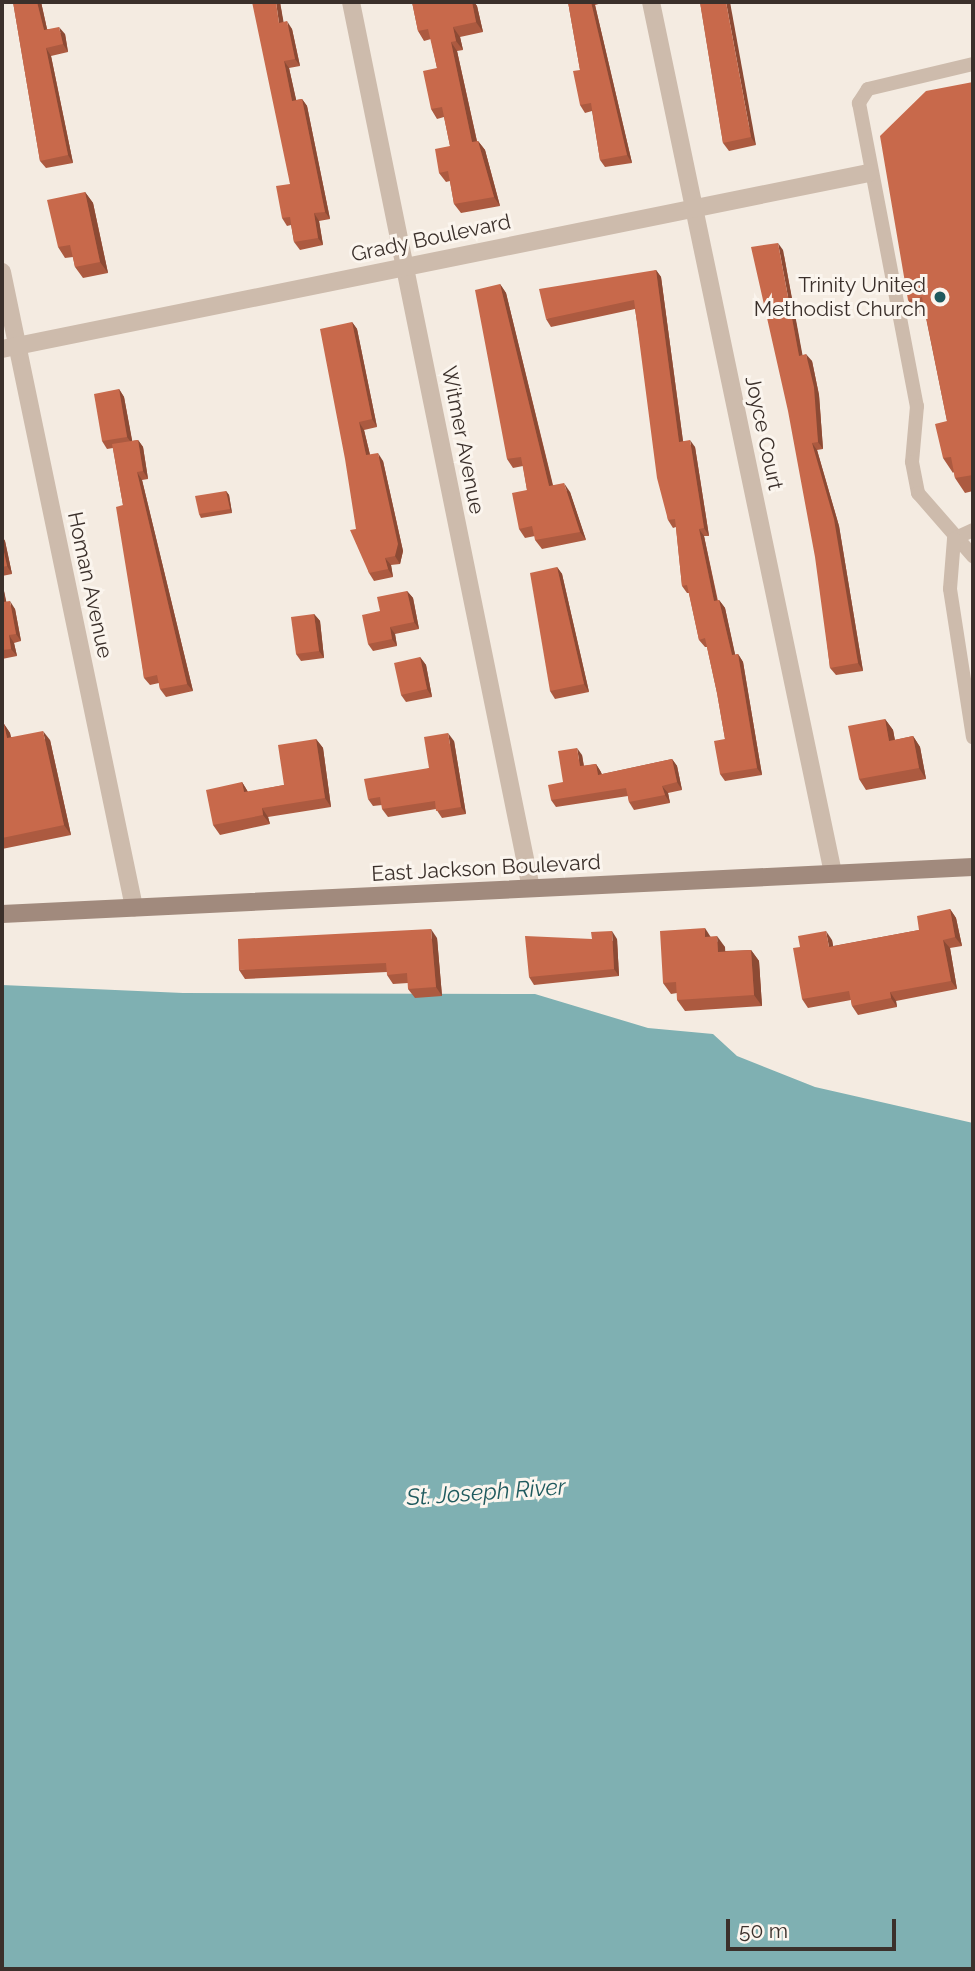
<!DOCTYPE html>
<html>
<head>
<meta charset="utf-8">
<style>
	body { margin:0 }
	#map { position:relative; width:975px; height:1971px; overflow:hidden; background:#f4ebe1; font-family:Raleway,sans-serif }
	div>[style] { position:absolute }
	.water>* { inset:0; background:#7fb0b2 }
	.lane>* { height:14px; margin:-7px; padding:0 7px; transform-origin:7px; border-radius:7px; background:#cdbbac }
	.street>* { height:18px; margin:-9px; padding:0 9px; transform-origin:9px; border-radius:9px; background:#cdbbac }
	.secondary>* { height:18px; margin:-9px; padding:0 9px; transform-origin:9px; border-radius:9px; background:#a18a7d }
	.wall>* { inset:0; background:#ac5a40 }
	.shaded-wall>* { inset:0; background:#8c4a34 }
	.building>* { inset:0; background:#c8694b }
	.dots>* { width:19px; height:19px; translate:-50% -50%; box-sizing:border-box; border:4px solid #fbf5ee; border-radius:50% }
	span { translate:-50% -50%; white-space:nowrap; text-align:center; line-height:1.15; -webkit-text-stroke:6px #fbf5ee; paint-order:stroke }
	.street-label { font-size:21px; color:#3b302b }
	.poi-label { font-size:21px; color:#3b302b }
	.right { translate:-100% -50%; text-align:right }
	.water-label { font-size:23px; color:#1f5a5e; font-style:italic }
	.frame { position:absolute; inset:0; border:4px solid #3b302b; pointer-events:none }
	.scale { position:absolute; left:726px; top:1919px; width:170px; height:32px; box-sizing:border-box; border:4px solid #3b302b; border-top:0; padding-left:9px; font-size:21px; line-height:24px; white-space:nowrap; color:#3b302b; -webkit-text-stroke:5px #fbf5ee; paint-order:stroke }
</style>
</head>
<body>
<div id="map">
	<div class="water">
		<i style="clip-path:polygon(2px 985px,183px 993px,535px 994px,648px 1028px,713px 1034px,737px 1056px,815px 1087px,973px 1123px,973px 1969px,2px 1969px)"></i>
	</div>
	<div class="lane">
		<i style="left:973px;top:64px;width:108px;rotate:166.6deg"></i>
		<i style="left:868px;top:89px;width:17px;rotate:123deg"></i>
		<i style="left:859px;top:103px;width:309px;rotate:79.2deg"></i>
		<i style="left:917px;top:406px;width:56px;rotate:95.1deg"></i>
		<i style="left:912px;top:462px;width:32px;rotate:79deg"></i>
		<i style="left:918px;top:493px;width:84px;rotate:48.9deg"></i>
		<i style="left:973px;top:530px;width:21px;rotate:155deg"></i>
		<i style="left:954px;top:539px;width:50px;rotate:94.6deg"></i>
		<i style="left:950px;top:589px;width:150px;rotate:81.2deg"></i>
	</div>
	<div class="street">
		<i style="left:351px;top:2px;width:904px;rotate:78.52deg"></i>
		<i style="left:651px;top:2px;width:890px;rotate:78.2deg"></i>
		<i style="left:2px;top:272px;width:649px;rotate:78.26deg"></i>
		<i style="left:2px;top:349px;width:885px;rotate:-11.48deg"></i>
	</div>
	<div class="secondary">
		<i style="left:2px;top:914px;width:972px;rotate:-2.77deg"></i>
	</div>
	<div class="wall">
		<i style="clip-path:polygon(13px 2px,41px 2px,47px 29px,65px 34px,68px 52px,51px 56px,73px 163px,46px 168px,40px 161px)"></i>
		<i style="clip-path:polygon(280px 2px,283px 22px,292px 29px,300px 66px,289px 68px,296px 100px,302px 99px,307px 106px,330px 219px,319px 221px,323px 245px,300px 250px,294px 242px,291px 225px,287px 226px,282px 218px,290px 184px)"></i>
		<i style="clip-path:polygon(412px 2px,474px 2px,477px 6px,483px 32px,460px 37px,463px 50px,457px 51px,477px 141px,478px 141px,485px 150px,500px 206px,461px 213px,454px 204px,450px 181px,446px 182px,439px 173px,450px 146px,444px 117px,437px 119px,431px 109px,437px 68px,431px 39px,424px 41px,418px 31px)"></i>
		<i style="clip-path:polygon(568px 2px,602px 2px,602px 3px,595px 5px,632px 163px,605px 167px,600px 160px,592px 111px,585px 113px,580px 105px,580px 70px)"></i>
		<i style="clip-path:polygon(700px 2px,756px 145px,729px 151px,723px 143px)"></i>
		<i style="clip-path:polygon(973px 82px,973px 491px,965px 493px,955px 478px,954px 472px,953px 473px,943px 458px,947px 421px,925px 313px,918px 314px,908px 300px)"></i>
		<i style="clip-path:polygon(85px 192px,93px 203px,108px 273px,83px 278px,75px 267px,73px 257px,65px 258px,58px 247px)"></i>
		<i style="clip-path:polygon(783px 250px,802px 355px,812px 361px,819px 395px,823px 449px,817px 450px,839px 526px,863px 671px,836px 675px,830px 668px)"></i>
		<i style="clip-path:polygon(656px 270px,661px 277px,683px 441px,695px 447px,709px 536px,704px 536px,718px 601px,719px 600px,725px 608px,735px 655px,738px 654px,743px 662px,762px 775px,725px 781px,720px 774px,725px 739px,717px 693px,707px 647px,705px 647px,699px 640px,689px 593px,687px 593px,682px 586px,676px 527px,673px 528px,668px 520px,635px 309px,551px 327px,546px 319px)"></i>
		<i style="clip-path:polygon(500px 284px,506px 293px,553px 485px,570px 492px,586px 540px,542px 549px,535px 540px,535px 536px,525px 538px,519px 529px,527px 490px,523px 466px,513px 468px,507px 459px)"></i>
		<i style="clip-path:polygon(352px 322px,357px 329px,377px 427px,364px 430px,370px 455px,383px 461px,403px 551px,400px 564px,391px 565px,393px 577px,374px 581px,369px 573px,356px 529px)"></i>
		<i style="clip-path:polygon(119px 389px,124px 397px,132px 441px,138px 440px,143px 447px,148px 479px,142px 480px,193px 691px,166px 697px,160px 689px,159px 683px,150px 685px,144px 678px,123px 505px,113px 448px,107px 449px,102px 441px)"></i>
		<i style="clip-path:polygon(226px 491px,229px 495px,232px 513px,201px 518px,199px 514px)"></i>
		<i style="clip-path:polygon(2px 536px,5px 541px,12px 574px,2px 576px)"></i>
		<i style="clip-path:polygon(557px 567px,562px 574px,589px 692px,555px 699px,550px 691px)"></i>
		<i style="clip-path:polygon(2px 581px,6px 602px,15px 609px,21px 641px,14px 643px,17px 656px,2px 659px)"></i>
		<i style="clip-path:polygon(407px 591px,413px 598px,419px 629px,395px 634px,397px 646px,373px 651px,368px 644px)"></i>
		<i style="clip-path:polygon(314px 614px,320px 621px,324px 658px,301px 661px,296px 654px)"></i>
		<i style="clip-path:polygon(420px 657px,426px 665px,432px 697px,406px 702px,401px 695px)"></i>
		<i style="clip-path:polygon(885px 719px,893px 730px,895px 740px,913px 736px,920px 747px,926px 779px,866px 790px,859px 779px)"></i>
		<i style="clip-path:polygon(2px 724px,4px 724px,10px 733px,11px 737px,50px 740px,71px 835px,2px 849px)"></i>
		<i style="clip-path:polygon(316px 739px,323px 748px,331px 807px,268px 817px,270px 824px,220px 835px,213px 825px,242px 782px,248px 792px,284px 785px)"></i>
		<i style="clip-path:polygon(454px 741px,466px 814px,442px 818px,436px 809px,388px 817px,382px 809px,382px 805px,373px 806px,368px 799px,429px 768px)"></i>
		<i style="clip-path:polygon(582px 755px,584px 766px,596px 764px,602px 774px,672px 759px,677px 766px,682px 790px,668px 793px,670px 803px,634px 810px,629px 802px,628px 796px,556px 807px,551px 800px)"></i>
		<i style="clip-path:polygon(950px 909px,956px 918px,962px 946px,950px 948px,957px 989px,896px 1001px,897px 1007px,858px 1015px,852px 1006px,851px 1000px,808px 1008px,802px 999px,832px 940px,833px 946px,919px 930px)"></i>
		<i style="clip-path:polygon(711px 937px,725px 947px,725px 951px,751px 950px,759px 961px,762px 1006px,685px 1011px,677px 1000px,677px 993px,671px 994px,663px 983px)"></i>
		<i style="clip-path:polygon(437px 938px,442px 996px,415px 998px,408px 989px,408px 983px,393px 984px,387px 975px,387px 972px,245px 979px,239px 970px)"></i>
		<i style="clip-path:polygon(617px 939px,619px 976px,534px 985px,529px 977px)"></i>
	</div>
	<div class="shaded-wall">
		<i style="clip-path:polygon(37px 2px,41px 2px,49px 38px,44px 30px)"></i>
		<i style="clip-path:polygon(276px 2px,280px 2px,285px 30px,279px 23px)"></i>
		<i style="clip-path:polygon(472px 2px,474px 2px,477px 6px,483px 32px,476px 22px)"></i>
		<i style="clip-path:polygon(591px 2px,593px 2px,595px 5px,632px 163px,627px 155px)"></i>
		<i style="clip-path:polygon(726px 2px,730px 2px,756px 145px,751px 137px)"></i>
		<i style="clip-path:polygon(287px 21px,292px 29px,300px 66px,295px 59px)"></i>
		<i style="clip-path:polygon(59px 27px,65px 34px,68px 52px,63px 44px)"></i>
		<i style="clip-path:polygon(453px 27px,460px 37px,463px 50px,456px 41px)"></i>
		<i style="clip-path:polygon(451px 42px,457px 51px,479px 151px,472px 142px)"></i>
		<i style="clip-path:polygon(46px 48px,51px 56px,73px 163px,68px 155px)"></i>
		<i style="clip-path:polygon(284px 61px,289px 68px,298px 108px,292px 101px)"></i>
		<i style="clip-path:polygon(302px 99px,307px 106px,330px 219px,325px 212px)"></i>
		<i style="clip-path:polygon(478px 141px,485px 150px,500px 206px,494px 197px)"></i>
		<i style="clip-path:polygon(85px 192px,93px 203px,108px 273px,100px 262px)"></i>
		<i style="clip-path:polygon(314px 213px,319px 221px,323px 245px,318px 238px)"></i>
		<i style="clip-path:polygon(778px 243px,783px 250px,804px 363px,799px 356px)"></i>
		<i style="clip-path:polygon(656px 270px,661px 277px,684px 449px,679px 442px)"></i>
		<i style="clip-path:polygon(500px 284px,506px 293px,555px 495px,549px 486px)"></i>
		<i style="clip-path:polygon(352px 322px,357px 329px,377px 427px,372px 419px)"></i>
		<i style="clip-path:polygon(806px 354px,812px 361px,819px 395px,823px 449px,818px 442px)"></i>
		<i style="clip-path:polygon(119px 389px,124px 397px,133px 445px,127px 437px)"></i>
		<i style="clip-path:polygon(359px 422px,364px 430px,372px 463px,366px 455px)"></i>
		<i style="clip-path:polygon(138px 440px,143px 447px,148px 479px,143px 471px)"></i>
		<i style="clip-path:polygon(690px 440px,695px 447px,709px 536px,704px 528px)"></i>
		<i style="clip-path:polygon(812px 443px,817px 450px,839px 526px,863px 671px,858px 663px)"></i>
		<i style="clip-path:polygon(378px 453px,383px 461px,403px 551px,400px 564px,395px 556px)"></i>
		<i style="clip-path:polygon(137px 472px,142px 480px,193px 691px,187px 684px)"></i>
		<i style="clip-path:polygon(564px 483px,570px 492px,586px 540px,580px 532px)"></i>
		<i style="clip-path:polygon(226px 491px,229px 495px,232px 513px,230px 509px)"></i>
		<i style="clip-path:polygon(699px 529px,704px 536px,719px 609px,714px 601px)"></i>
		<i style="clip-path:polygon(2px 536px,5px 541px,12px 574px,7px 566px,2px 543px)"></i>
		<i style="clip-path:polygon(385px 558px,391px 565px,393px 577px,388px 569px)"></i>
		<i style="clip-path:polygon(557px 567px,562px 574px,589px 692px,584px 684px)"></i>
		<i style="clip-path:polygon(2px 581px,8px 610px,3px 602px,2px 598px)"></i>
		<i style="clip-path:polygon(407px 591px,413px 598px,419px 629px,414px 622px)"></i>
		<i style="clip-path:polygon(719px 600px,725px 608px,737px 663px,732px 655px)"></i>
		<i style="clip-path:polygon(10px 601px,15px 609px,21px 641px,16px 634px)"></i>
		<i style="clip-path:polygon(314px 614px,320px 621px,324px 658px,319px 651px)"></i>
		<i style="clip-path:polygon(390px 627px,395px 634px,397px 646px,392px 639px)"></i>
		<i style="clip-path:polygon(9px 635px,14px 643px,17px 656px,11px 649px)"></i>
		<i style="clip-path:polygon(738px 654px,743px 662px,762px 775px,757px 768px)"></i>
		<i style="clip-path:polygon(420px 657px,426px 665px,432px 697px,427px 689px)"></i>
		<i style="clip-path:polygon(885px 719px,893px 730px,897px 752px,889px 741px)"></i>
		<i style="clip-path:polygon(4px 724px,10px 733px,13px 748px,7px 738px)"></i>
		<i style="clip-path:polygon(43px 731px,50px 740px,71px 835px,64px 825px)"></i>
		<i style="clip-path:polygon(448px 733px,454px 741px,466px 814px,461px 807px)"></i>
		<i style="clip-path:polygon(913px 736px,920px 747px,926px 779px,919px 768px)"></i>
		<i style="clip-path:polygon(316px 739px,323px 748px,331px 807px,325px 798px)"></i>
		<i style="clip-path:polygon(577px 748px,582px 755px,585px 774px,580px 766px)"></i>
		<i style="clip-path:polygon(672px 759px,677px 766px,682px 790px,677px 782px)"></i>
		<i style="clip-path:polygon(596px 764px,601px 772px,603px 782px,598px 775px)"></i>
		<i style="clip-path:polygon(242px 782px,248px 792px,244px 792px)"></i>
		<i style="clip-path:polygon(662px 786px,668px 793px,670px 803px,665px 795px)"></i>
		<i style="clip-path:polygon(262px 808px,268px 817px,270px 824px,263px 815px)"></i>
		<i style="clip-path:polygon(950px 909px,956px 918px,962px 946px,955px 937px)"></i>
		<i style="clip-path:polygon(705px 928px,712px 939px,705px 937px)"></i>
		<i style="clip-path:polygon(431px 929px,437px 938px,442px 996px,436px 987px)"></i>
		<i style="clip-path:polygon(612px 931px,617px 939px,619px 976px,614px 969px)"></i>
		<i style="clip-path:polygon(826px 931px,832px 940px,835px 956px,829px 947px)"></i>
		<i style="clip-path:polygon(717px 936px,725px 947px,726px 963px,718px 952px)"></i>
		<i style="clip-path:polygon(943px 940px,950px 948px,957px 989px,951px 981px)"></i>
		<i style="clip-path:polygon(751px 950px,759px 961px,762px 1006px,754px 995px)"></i>
		<i style="clip-path:polygon(890px 992px,896px 1001px,897px 1007px,891px 998px)"></i>
	</div>
	<div class="building">
		<i style="clip-path:polygon(13px 2px,37px 2px,44px 30px,59px 27px,63px 44px,46px 48px,68px 155px,40px 161px)"></i>
		<i style="clip-path:polygon(252px 2px,276px 2px,279px 23px,287px 21px,295px 59px,284px 61px,292px 101px,302px 99px,325px 212px,314px 213px,318px 238px,294px 242px,290px 217px,282px 218px,276px 186px,290px 184px)"></i>
		<i style="clip-path:polygon(412px 2px,472px 2px,476px 22px,453px 27px,456px 41px,451px 42px,472px 142px,478px 141px,494px 197px,454px 204px,448px 171px,439px 173px,435px 149px,450px 146px,442px 107px,431px 109px,423px 71px,437px 68px,428px 29px,418px 31px)"></i>
		<i style="clip-path:polygon(568px 2px,591px 2px,627px 155px,600px 160px,591px 103px,580px 105px,573px 71px,580px 70px)"></i>
		<i style="clip-path:polygon(700px 2px,726px 2px,751px 137px,723px 143px)"></i>
		<i style="clip-path:polygon(973px 82px,973px 475px,955px 478px,951px 457px,943px 458px,935px 424px,947px 421px,922px 297px,908px 300px,880px 136px,926px 91px)"></i>
		<i style="clip-path:polygon(85px 192px,100px 262px,75px 267px,70px 245px,58px 247px,47px 200px)"></i>
		<i style="clip-path:polygon(778px 243px,799px 356px,806px 354px,814px 387px,818px 442px,812px 443px,834px 519px,858px 663px,830px 668px,815px 557px,788px 411px,751px 247px)"></i>
		<i style="clip-path:polygon(656px 270px,679px 442px,690px 440px,704px 528px,699px 529px,714px 601px,719px 600px,732px 655px,738px 654px,757px 768px,720px 774px,714px 741px,725px 739px,717px 693px,705px 638px,699px 640px,687px 585px,682px 586px,675px 519px,668px 520px,657px 478px,634px 300px,546px 319px,539px 289px)"></i>
		<i style="clip-path:polygon(500px 284px,549px 486px,564px 483px,580px 532px,535px 540px,532px 526px,519px 529px,512px 493px,527px 490px,521px 457px,507px 459px,475px 290px)"></i>
		<i style="clip-path:polygon(352px 322px,372px 419px,359px 422px,366px 455px,378px 453px,398px 544px,395px 556px,385px 558px,388px 569px,369px 573px,350px 530px,356px 529px,345px 459px,320px 329px)"></i>
		<i style="clip-path:polygon(119px 389px,127px 437px,102px 441px,94px 394px)"></i>
		<i style="clip-path:polygon(138px 440px,143px 471px,137px 472px,187px 684px,160px 689px,157px 675px,144px 678px,116px 507px,123px 505px,112px 444px)"></i>
		<i style="clip-path:polygon(226px 491px,230px 509px,199px 514px,195px 496px)"></i>
		<i style="clip-path:polygon(2px 543px,7px 566px,2px 567px)"></i>
		<i style="clip-path:polygon(557px 567px,584px 684px,550px 691px,530px 573px)"></i>
		<i style="clip-path:polygon(407px 591px,414px 622px,390px 627px,392px 639px,368px 644px,362px 615px,380px 611px,377px 597px)"></i>
		<i style="clip-path:polygon(2px 598px,3px 602px,10px 601px,16px 634px,9px 635px,11px 649px,2px 650px)"></i>
		<i style="clip-path:polygon(314px 614px,319px 651px,296px 654px,291px 617px)"></i>
		<i style="clip-path:polygon(420px 657px,427px 689px,401px 695px,394px 663px)"></i>
		<i style="clip-path:polygon(885px 719px,889px 741px,913px 736px,919px 768px,859px 779px,848px 726px)"></i>
		<i style="clip-path:polygon(2px 724px,4px 724px,7px 738px,43px 731px,64px 825px,2px 838px)"></i>
		<i style="clip-path:polygon(448px 733px,461px 807px,436px 811px,435px 801px,382px 809px,380px 797px,368px 799px,364px 779px,429px 768px,424px 737px)"></i>
		<i style="clip-path:polygon(316px 739px,325px 798px,262px 808px,263px 815px,213px 825px,206px 790px,242px 782px,244px 792px,284px 785px,278px 745px)"></i>
		<i style="clip-path:polygon(577px 748px,580px 766px,596px 764px,598px 775px,672px 759px,677px 782px,662px 786px,665px 795px,629px 802px,626px 788px,551px 800px,548px 785px,563px 782px,558px 751px)"></i>
		<i style="clip-path:polygon(950px 909px,955px 937px,943px 940px,951px 981px,890px 992px,891px 998px,852px 1006px,849px 991px,802px 999px,793px 948px,800px 947px,798px 936px,826px 931px,829px 947px,919px 930px,917px 916px)"></i>
		<i style="clip-path:polygon(705px 928px,705px 937px,717px 936px,718px 952px,751px 950px,754px 995px,677px 1000px,676px 982px,663px 983px,660px 931px)"></i>
		<i style="clip-path:polygon(431px 929px,436px 987px,408px 989px,407px 973px,387px 975px,386px 963px,239px 970px,238px 939px)"></i>
		<i style="clip-path:polygon(612px 931px,614px 969px,529px 977px,525px 936px,592px 939px,591px 932px)"></i>
	</div>
	<div class="dots">
		<i style="left:940px;top:297px;background:#1f5a5e"></i>
	</div>
	<div class="street-label">
		<span style="left:431px;top:238px;rotate:-12deg">Grady Boulevard</span>
		<span style="left:764px;top:433px;rotate:78deg">Joyce Court</span>
		<span style="left:463px;top:440px;rotate:79deg">Witmer Avenue</span>
		<span style="left:90px;top:585px;rotate:78deg">Homan Avenue</span>
		<span style="left:486px;top:868px;rotate:-3deg">East Jackson Boulevard</span>
	</div>
	<div class="poi-label">
		<span class="right" style="left:926px;top:297px">Trinity United<br>Methodist Church</span>
	</div>
	<div class="water-label">
		<span style="left:486px;top:1492px;rotate:-4deg">St. Joseph River</span>
	</div>
	<div class="frame"></div>
	<div class="scale">50 m</div>
</div>
</body>
</html>
